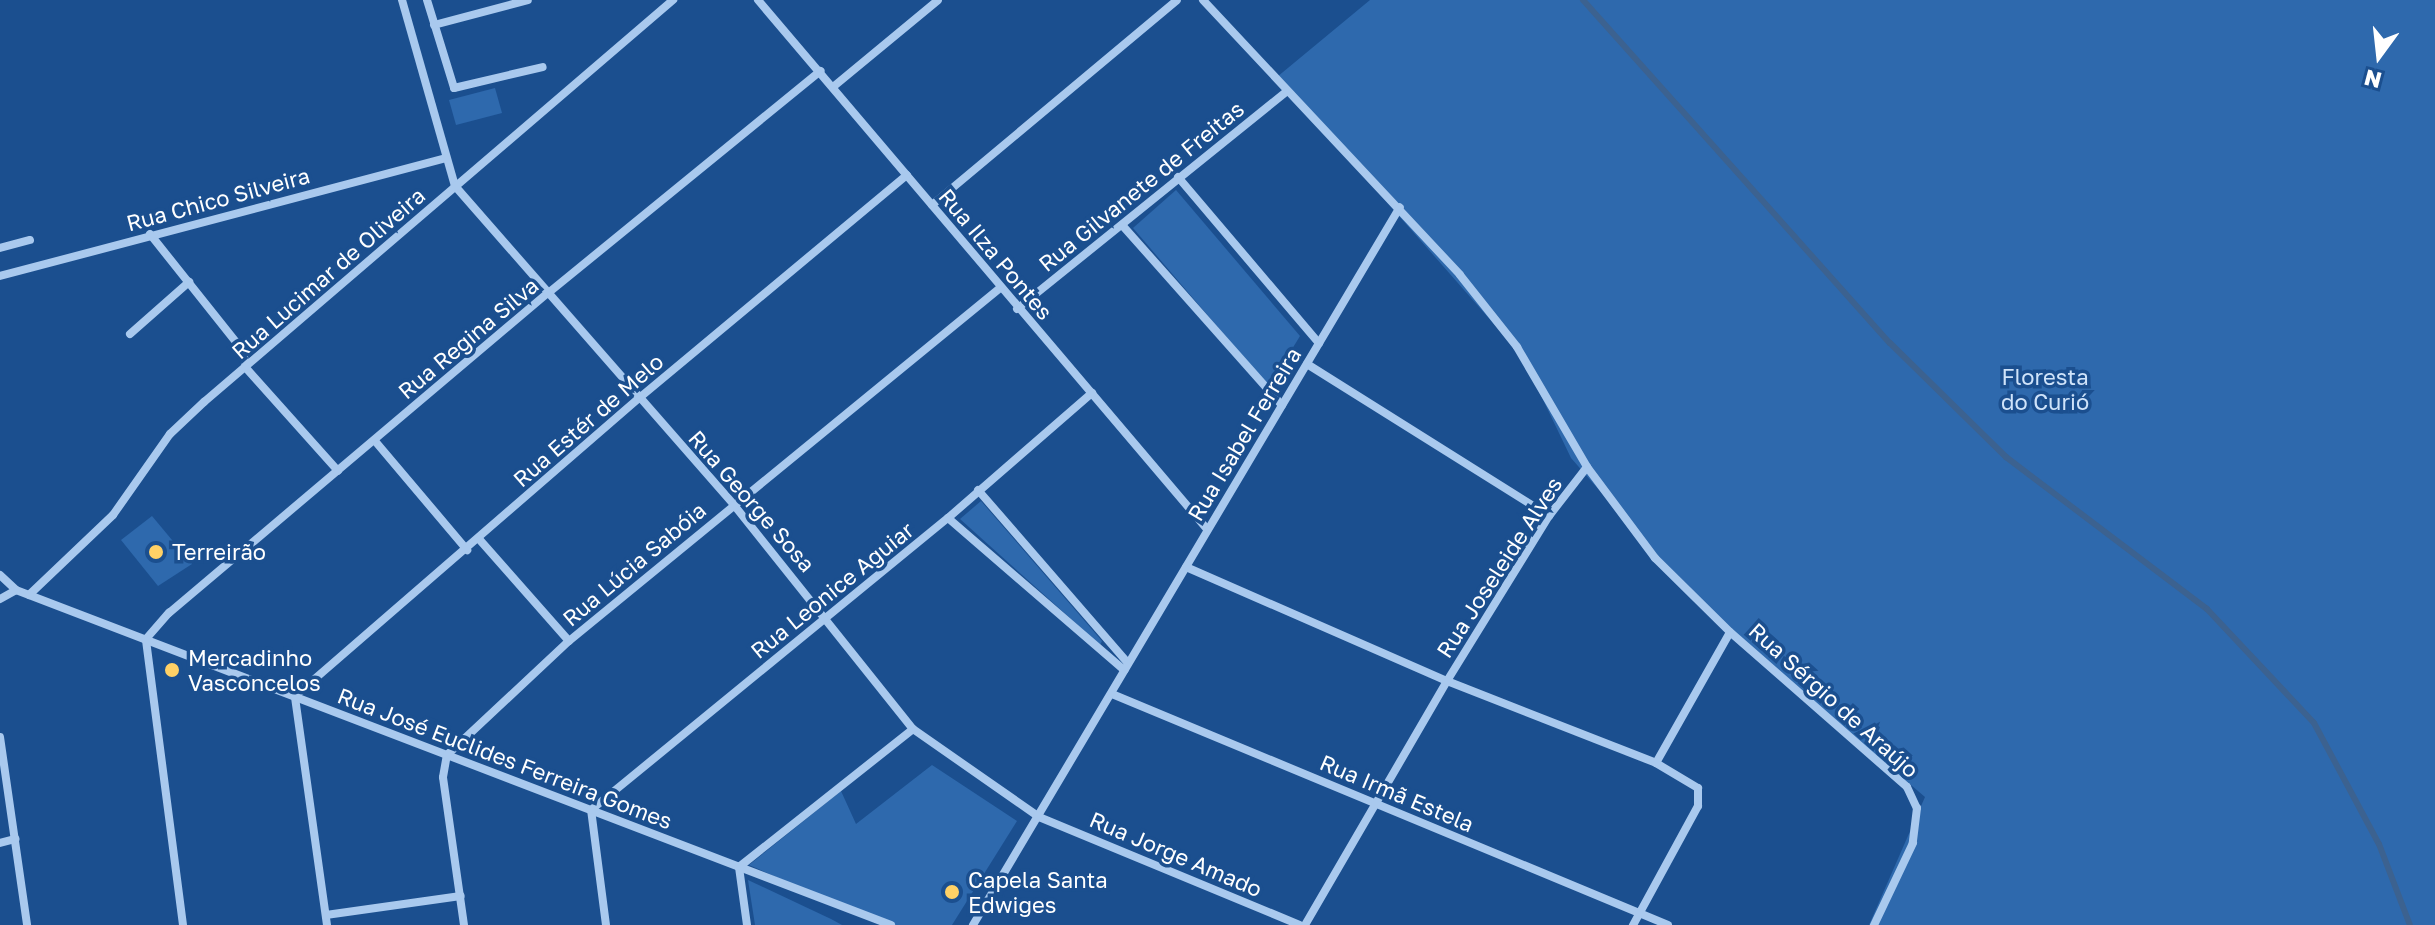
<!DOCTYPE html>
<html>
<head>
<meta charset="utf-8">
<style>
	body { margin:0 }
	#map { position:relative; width:2435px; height:925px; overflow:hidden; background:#1b4f8f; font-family:"Golos Text",sans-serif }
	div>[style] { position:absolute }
	.green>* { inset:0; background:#2e69ad }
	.stream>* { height:6px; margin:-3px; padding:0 3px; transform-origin:3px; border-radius:3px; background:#3c6290 }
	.minor>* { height:8px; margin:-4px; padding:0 4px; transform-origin:4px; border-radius:4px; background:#a9c9ee }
	.dots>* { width:22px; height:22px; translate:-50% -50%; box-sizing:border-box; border:4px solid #1b4f8f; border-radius:50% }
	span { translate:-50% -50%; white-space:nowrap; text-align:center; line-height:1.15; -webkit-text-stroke:7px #1b4f8f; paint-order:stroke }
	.street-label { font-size:22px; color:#fff }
	.park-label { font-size:22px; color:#cfe3fa }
	.poi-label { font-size:22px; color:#fff }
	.left { translate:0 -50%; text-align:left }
	.north { position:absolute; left:2339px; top:16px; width:80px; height:80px; -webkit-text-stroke:6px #1b4f8f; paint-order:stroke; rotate:195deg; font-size:22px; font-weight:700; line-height:32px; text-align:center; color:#fff }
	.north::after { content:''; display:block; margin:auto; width:28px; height:36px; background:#fff; clip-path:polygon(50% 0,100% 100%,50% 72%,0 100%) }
</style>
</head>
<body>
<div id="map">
	<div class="green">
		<i style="clip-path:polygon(1370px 0,2435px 0,2435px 925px,1869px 925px,1925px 797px,1698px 603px,1571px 458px,1522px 356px,1277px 77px)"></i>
		<i style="clip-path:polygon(495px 88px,502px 113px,456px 125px,449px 100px)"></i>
		<i style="clip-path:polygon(1176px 190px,1300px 336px,1269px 387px,1133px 228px)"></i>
		<i style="clip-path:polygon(981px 501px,1102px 641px,1100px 645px,960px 519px)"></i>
		<i style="clip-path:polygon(152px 516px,192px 564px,158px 586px,121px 540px)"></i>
		<i style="clip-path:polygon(932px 765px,1017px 821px,952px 925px,885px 925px,749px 865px,841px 791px,856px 824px)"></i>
		<i style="clip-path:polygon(748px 880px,831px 919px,842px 925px,755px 925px)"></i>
	</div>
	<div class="stream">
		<i style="left:1583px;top:0;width:460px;rotate:48.2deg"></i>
		<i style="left:1890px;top:343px;width:163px;rotate:44.5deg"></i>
		<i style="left:2006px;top:457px;width:252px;rotate:37.1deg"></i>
		<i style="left:2207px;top:609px;width:156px;rotate:46.8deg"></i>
		<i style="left:2314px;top:723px;width:137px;rotate:61.8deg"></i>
		<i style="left:2379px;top:844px;width:87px;rotate:69.1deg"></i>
	</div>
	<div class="minor">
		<i style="left:402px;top:0;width:193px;rotate:74.1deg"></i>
		<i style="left:455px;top:186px;width:424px;rotate:48.8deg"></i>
		<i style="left:734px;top:505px;width:287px;rotate:51.4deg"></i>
		<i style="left:913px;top:729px;width:154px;rotate:34.9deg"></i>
		<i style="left:1039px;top:817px;width:282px;rotate:22.5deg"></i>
		<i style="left:427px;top:0;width:92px;rotate:72.9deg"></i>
		<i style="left:454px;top:88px;width:91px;rotate:-13.3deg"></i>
		<i style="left:758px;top:0;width:694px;rotate:49.68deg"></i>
		<i style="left:1203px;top:0;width:376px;rotate:46.9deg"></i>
		<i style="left:1460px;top:275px;width:92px;rotate:51.6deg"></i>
		<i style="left:1517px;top:347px;width:139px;rotate:59.7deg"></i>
		<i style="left:1587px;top:467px;width:114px;rotate:53.2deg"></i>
		<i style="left:1655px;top:558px;width:105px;rotate:44.6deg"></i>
		<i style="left:1730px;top:632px;width:235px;rotate:41.2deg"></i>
		<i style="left:1907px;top:787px;width:23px;rotate:65deg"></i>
		<i style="left:1917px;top:808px;width:35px;rotate:97deg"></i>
		<i style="left:1913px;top:843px;width:91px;rotate:115.4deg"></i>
		<i style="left:434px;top:25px;width:97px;rotate:-14.9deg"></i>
		<i style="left:833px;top:87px;width:136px;rotate:-39.6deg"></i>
		<i style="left:1178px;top:177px;width:218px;rotate:49.7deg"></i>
		<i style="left:932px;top:205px;width:319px;rotate:-39.9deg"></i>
		<i style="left:1122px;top:225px;width:241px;rotate:48.4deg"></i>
		<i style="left:150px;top:234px;width:149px;rotate:51.5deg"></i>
		<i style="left:243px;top:351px;width:17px;rotate:80deg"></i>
		<i style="left:246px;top:368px;width:138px;rotate:48.2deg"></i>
		<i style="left:0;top:248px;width:31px;rotate:-15deg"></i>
		<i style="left:0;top:276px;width:461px;rotate:-14.8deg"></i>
		<i style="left:1017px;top:309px;width:347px;rotate:-38.9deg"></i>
		<i style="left:130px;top:334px;width:79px;rotate:-41.4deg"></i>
		<i style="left:1307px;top:364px;width:286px;rotate:32.1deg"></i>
		<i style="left:375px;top:441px;width:143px;rotate:49.8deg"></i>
		<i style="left:978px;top:490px;width:229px;rotate:49.1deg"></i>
		<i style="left:948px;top:518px;width:233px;rotate:40.8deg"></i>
		<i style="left:479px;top:539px;width:136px;rotate:48.6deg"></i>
		<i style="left:1186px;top:567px;width:285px;rotate:23.6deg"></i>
		<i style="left:1447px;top:681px;width:225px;rotate:21.4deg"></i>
		<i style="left:1656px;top:763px;width:49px;rotate:30.8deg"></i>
		<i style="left:1698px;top:788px;width:18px;rotate:90deg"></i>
		<i style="left:1698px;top:806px;width:136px;rotate:118.6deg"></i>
		<i style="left:0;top:575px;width:22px;rotate:43deg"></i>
		<i style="left:16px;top:590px;width:937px;rotate:20.95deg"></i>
		<i style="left:29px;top:595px;width:116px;rotate:-43.6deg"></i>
		<i style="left:113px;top:515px;width:99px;rotate:-54.9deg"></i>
		<i style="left:170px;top:434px;width:47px;rotate:-43.3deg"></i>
		<i style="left:204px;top:402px;width:618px;rotate:-40.6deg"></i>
		<i style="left:0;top:599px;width:18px;rotate:-29deg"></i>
		<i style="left:1112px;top:694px;width:602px;rotate:22.56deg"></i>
		<i style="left:0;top:737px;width:190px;rotate:81.8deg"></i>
		<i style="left:1656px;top:763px;width:150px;rotate:-60.5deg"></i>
		<i style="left:0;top:843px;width:16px;rotate:-15deg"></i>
		<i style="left:326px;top:915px;width:136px;rotate:-8deg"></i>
		<i style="left:183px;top:925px;width:288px;rotate:-97.4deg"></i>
		<i style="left:146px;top:639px;width:35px;rotate:-49deg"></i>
		<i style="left:169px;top:613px;width:495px;rotate:-40.2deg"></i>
		<i style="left:547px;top:294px;width:353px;rotate:-39.2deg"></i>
		<i style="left:327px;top:925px;width:231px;rotate:-98deg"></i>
		<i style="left:295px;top:696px;width:454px;rotate:-40.9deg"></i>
		<i style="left:638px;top:399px;width:350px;rotate:-39.8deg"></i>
		<i style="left:464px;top:925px;width:149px;rotate:-98.1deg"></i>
		<i style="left:443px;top:777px;width:22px;rotate:-80deg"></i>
		<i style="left:447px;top:755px;width:167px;rotate:-43.1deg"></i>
		<i style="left:569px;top:641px;width:557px;rotate:-39.32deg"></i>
		<i style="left:606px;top:925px;width:116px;rotate:-97.4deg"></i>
		<i style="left:591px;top:810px;width:461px;rotate:-39.3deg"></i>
		<i style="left:948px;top:518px;width:191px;rotate:-41deg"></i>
		<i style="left:747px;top:925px;width:59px;rotate:-97.9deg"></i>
		<i style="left:739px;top:867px;width:222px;rotate:-38.4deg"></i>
		<i style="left:973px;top:925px;width:835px;rotate:-59.26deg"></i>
		<i style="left:1305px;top:925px;width:282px;rotate:-59.8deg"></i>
		<i style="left:1447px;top:681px;width:194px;rotate:-58.3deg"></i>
		<i style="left:1549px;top:516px;width:62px;rotate:-52.2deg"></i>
	</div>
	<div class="dots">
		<i style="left:156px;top:552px;background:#ffd166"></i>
		<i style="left:172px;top:670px;background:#ffd166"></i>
		<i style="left:952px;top:892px;background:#ffd166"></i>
	</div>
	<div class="street-label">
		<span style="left:1141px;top:186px;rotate:-39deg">Rua Gilvanete de Freitas</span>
		<span style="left:218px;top:199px;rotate:-15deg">Rua Chico Silveira</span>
		<span style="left:996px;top:254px;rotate:50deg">Rua Ilza Pontes</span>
		<span style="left:328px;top:273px;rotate:-41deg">Rua Lucimar de Oliveira</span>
		<span style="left:468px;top:338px;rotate:-40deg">Rua Regina Silva</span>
		<span style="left:588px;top:420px;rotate:-41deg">Rua Estér de Melo</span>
		<span style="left:1244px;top:434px;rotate:-59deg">Rua Isabel Ferreira</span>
		<span style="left:752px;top:501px;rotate:49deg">Rua George Sosa</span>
		<span style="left:634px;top:564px;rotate:-40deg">Rua Lúcia Sabóia</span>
		<span style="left:1499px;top:567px;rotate:-57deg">Rua Joseleide Alves</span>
		<span style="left:832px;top:590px;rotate:-39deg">Rua Leonice Aguiar</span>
		<span style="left:1834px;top:700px;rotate:42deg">Rua Sérgio de Araújo</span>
		<span style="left:505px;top:758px;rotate:21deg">Rua José Euclides Ferreira Gomes</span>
		<span style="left:1397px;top:793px;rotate:23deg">Rua Irmã Estela</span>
		<span style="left:1176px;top:854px;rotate:23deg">Rua Jorge Amado</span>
	</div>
	<div class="park-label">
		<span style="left:2045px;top:389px">Floresta<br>do Curió</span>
	</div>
	<div class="poi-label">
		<span class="left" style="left:172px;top:552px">Terreirão</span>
		<span class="left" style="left:188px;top:670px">Mercadinho<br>Vasconcelos</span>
		<span class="left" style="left:968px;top:892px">Capela Santa<br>Edwiges</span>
	</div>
	<div class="north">N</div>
</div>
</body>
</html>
